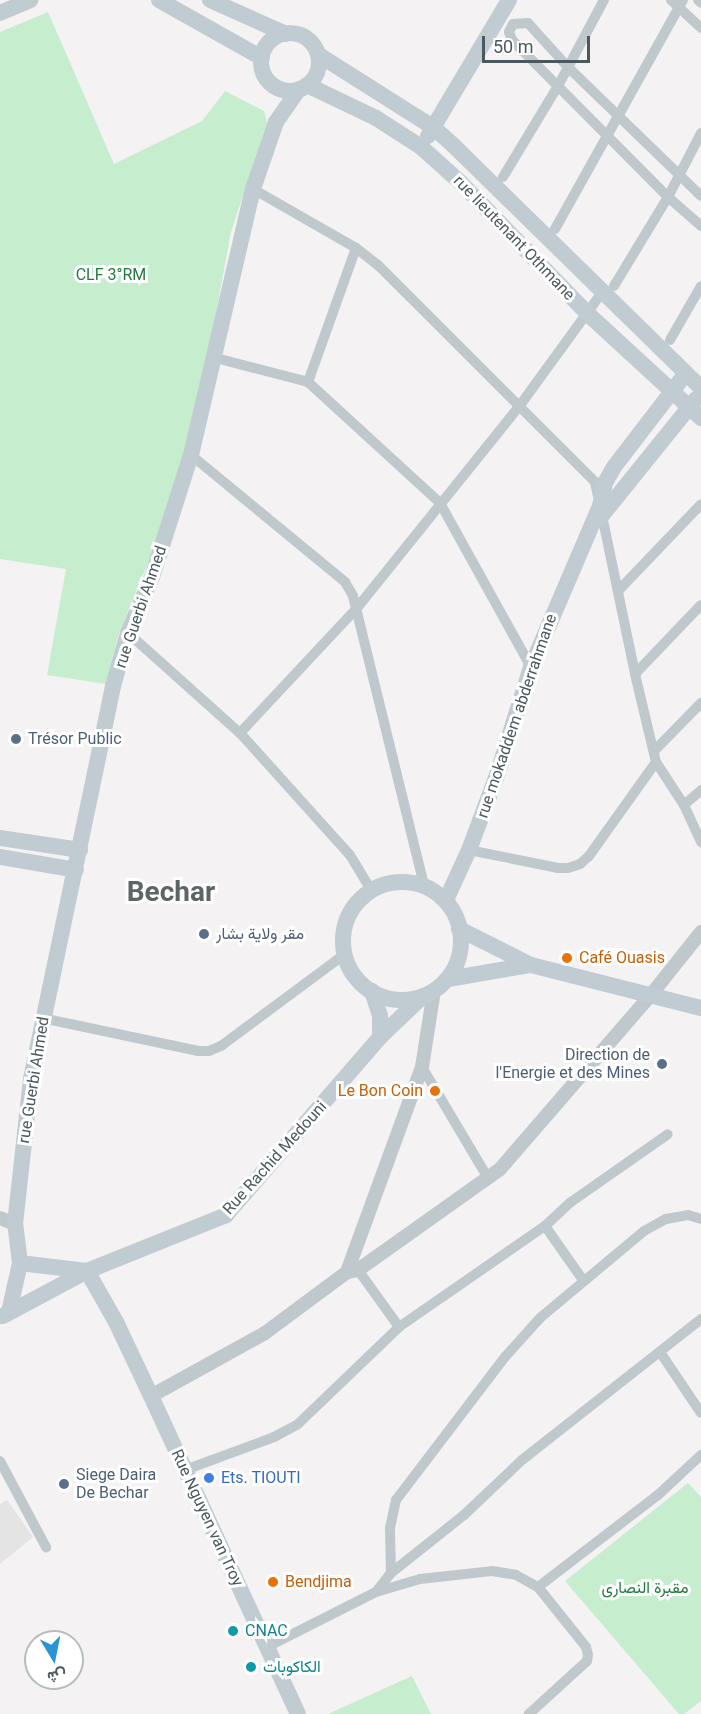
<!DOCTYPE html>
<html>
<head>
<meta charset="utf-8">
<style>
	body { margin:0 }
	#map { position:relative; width:701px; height:1714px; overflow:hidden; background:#f4f2f3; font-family:Roboto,Vazirmatn,sans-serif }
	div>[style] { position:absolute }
	.education>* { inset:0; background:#e5e4e4 }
	.green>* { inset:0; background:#c6edce }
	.minor>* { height:10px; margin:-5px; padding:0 5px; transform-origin:5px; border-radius:5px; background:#bfc9cd }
	.tertiary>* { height:14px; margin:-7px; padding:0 7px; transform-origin:7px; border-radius:7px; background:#bfc9cd }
	.secondary>* { height:16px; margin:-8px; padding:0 8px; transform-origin:8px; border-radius:8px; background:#c0ccd2 }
	.secondary>.ring { margin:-8px; padding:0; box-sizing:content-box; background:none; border:16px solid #c0ccd2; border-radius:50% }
	.dots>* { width:16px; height:16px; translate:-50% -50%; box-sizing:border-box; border:3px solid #fff; border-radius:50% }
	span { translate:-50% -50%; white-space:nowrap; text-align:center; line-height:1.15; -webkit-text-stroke:6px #fff; paint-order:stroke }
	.street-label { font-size:16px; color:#4b595e }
	.park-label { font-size:16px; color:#207c3d }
	.service-label { font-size:16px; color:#4e5e75 }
	.left { translate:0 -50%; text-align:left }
	.right { translate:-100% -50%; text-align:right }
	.food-label { font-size:16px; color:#c56008 }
	.shop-label { font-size:16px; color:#366cbe }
	.culture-label { font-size:16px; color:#0d838f }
	.town-label { font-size:28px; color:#5f6467; font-weight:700 }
	.north { position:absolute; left:24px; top:1630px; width:60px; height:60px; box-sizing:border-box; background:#fff; border:2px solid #b7bdbf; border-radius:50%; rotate:170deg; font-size:16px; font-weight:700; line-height:24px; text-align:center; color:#4b595e }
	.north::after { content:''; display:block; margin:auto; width:21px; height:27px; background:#2995d7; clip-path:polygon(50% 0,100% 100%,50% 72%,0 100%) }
	.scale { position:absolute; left:482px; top:36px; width:108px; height:27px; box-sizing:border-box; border:3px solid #4b595e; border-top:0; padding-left:8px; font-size:18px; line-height:21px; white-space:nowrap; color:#4b595e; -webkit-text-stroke:4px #fff; paint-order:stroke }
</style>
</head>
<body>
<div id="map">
	<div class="education">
		<i style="clip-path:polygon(7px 1500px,33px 1537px,0 1564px,0 1504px)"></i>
	</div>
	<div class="green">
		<i style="clip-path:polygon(48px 12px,114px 164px,202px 121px,225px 91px,264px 111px,267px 123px,231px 232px,199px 404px,169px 511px,118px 636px,106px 684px,47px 675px,66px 569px,0 559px,0 32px)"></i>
		<i style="clip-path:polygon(688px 1483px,701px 1497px,701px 1701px,684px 1714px,679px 1714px,565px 1581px)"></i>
		<i style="clip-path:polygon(412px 1676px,431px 1714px,328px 1714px)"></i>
	</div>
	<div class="minor">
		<i style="left:671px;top:0;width:41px;rotate:43deg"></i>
		<i style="left:698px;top:0;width:4px;rotate:45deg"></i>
		<i style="left:503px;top:177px;width:106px;rotate:-58.9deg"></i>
		<i style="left:558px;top:86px;width:98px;rotate:-61.9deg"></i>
		<i style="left:253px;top:189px;width:119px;rotate:29.8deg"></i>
		<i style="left:356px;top:248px;width:28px;rotate:38deg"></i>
		<i style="left:378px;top:265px;width:307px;rotate:45deg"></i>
		<i style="left:595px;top:482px;width:196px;rotate:78.2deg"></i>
		<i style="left:635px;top:674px;width:90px;rotate:76.6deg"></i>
		<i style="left:701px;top:196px;width:187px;rotate:-135.9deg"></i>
		<i style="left:567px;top:66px;width:58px;rotate:-132.2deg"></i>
		<i style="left:528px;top:23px;width:15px;rotate:176deg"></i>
		<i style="left:513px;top:24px;width:9px;rotate:117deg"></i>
		<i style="left:509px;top:32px;width:9px;rotate:69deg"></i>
		<i style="left:512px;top:40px;width:221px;rotate:45.2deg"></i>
		<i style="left:668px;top:197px;width:44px;rotate:41.3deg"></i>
		<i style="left:555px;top:229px;width:262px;rotate:-60.8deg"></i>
		<i style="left:614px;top:286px;width:104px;rotate:-58.8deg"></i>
		<i style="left:668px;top:197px;width:72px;rotate:-62.7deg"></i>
		<i style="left:670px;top:340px;width:62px;rotate:-60.1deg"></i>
		<i style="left:212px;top:357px;width:99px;rotate:14.6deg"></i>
		<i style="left:308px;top:382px;width:179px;rotate:42.5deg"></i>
		<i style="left:440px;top:503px;width:188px;rotate:61deg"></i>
		<i style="left:308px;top:382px;width:142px;rotate:-70.3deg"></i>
		<i style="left:191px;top:455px;width:200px;rotate:39.5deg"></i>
		<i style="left:345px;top:582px;width:16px;rotate:60deg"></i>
		<i style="left:353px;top:596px;width:299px;rotate:76.2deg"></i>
		<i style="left:618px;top:591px;width:120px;rotate:-46.3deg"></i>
		<i style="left:128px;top:633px;width:150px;rotate:41.8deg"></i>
		<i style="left:240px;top:733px;width:164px;rotate:48deg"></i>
		<i style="left:350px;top:855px;width:41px;rotate:59deg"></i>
		<i style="left:635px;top:674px;width:95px;rotate:-46.3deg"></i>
		<i style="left:240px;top:733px;width:171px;rotate:-46.9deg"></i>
		<i style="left:357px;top:608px;width:257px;rotate:-51.2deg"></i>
		<i style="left:518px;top:408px;width:145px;rotate:-54deg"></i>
		<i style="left:655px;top:750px;width:66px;rotate:-45.6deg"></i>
		<i style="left:684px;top:805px;width:41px;rotate:65.3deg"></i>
		<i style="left:469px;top:850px;width:91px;rotate:11.4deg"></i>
		<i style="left:558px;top:868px;width:10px"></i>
		<i style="left:568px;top:868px;width:13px;rotate:-18deg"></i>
		<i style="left:580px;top:864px;width:12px;rotate:-42deg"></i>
		<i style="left:589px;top:856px;width:115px;rotate:-54.5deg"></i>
		<i style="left:656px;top:762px;width:51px;rotate:56.9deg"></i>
		<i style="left:684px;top:805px;width:23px;rotate:-41deg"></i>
		<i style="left:42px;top:1018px;width:160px;rotate:11.9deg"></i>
		<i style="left:199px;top:1051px;width:10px"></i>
		<i style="left:209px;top:1051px;width:13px;rotate:-23deg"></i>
		<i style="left:221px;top:1046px;width:154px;rotate:-36.6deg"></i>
		<i style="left:422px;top:1067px;width:129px;rotate:59.3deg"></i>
		<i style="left:545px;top:1226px;width:66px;rotate:54.9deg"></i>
		<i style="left:399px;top:1327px;width:178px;rotate:-34.7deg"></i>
		<i style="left:545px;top:1226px;width:35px;rotate:-43deg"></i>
		<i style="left:571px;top:1202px;width:118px;rotate:-35deg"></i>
		<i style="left:660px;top:1352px;width:73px;rotate:56.1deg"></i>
		<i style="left:0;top:1461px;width:98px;rotate:61.9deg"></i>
		<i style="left:185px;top:1470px;width:95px;rotate:-20.3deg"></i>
		<i style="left:274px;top:1437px;width:27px;rotate:-28deg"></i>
		<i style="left:298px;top:1424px;width:140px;rotate:-43.8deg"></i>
		<i style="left:399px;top:1327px;width:70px;rotate:-125.7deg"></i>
		<i style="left:391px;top:1573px;width:93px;rotate:-38.5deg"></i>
		<i style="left:464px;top:1515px;width:80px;rotate:-43.5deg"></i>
		<i style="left:522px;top:1460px;width:228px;rotate:-38.2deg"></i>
		<i style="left:538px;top:1587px;width:151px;rotate:-37.5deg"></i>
		<i style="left:658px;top:1495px;width:59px;rotate:-42.9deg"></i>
		<i style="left:376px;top:1592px;width:24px;rotate:-52deg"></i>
		<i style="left:391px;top:1573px;width:45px;rotate:-91.3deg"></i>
		<i style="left:390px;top:1528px;width:29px;rotate:-78deg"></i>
		<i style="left:396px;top:1500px;width:180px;rotate:-52.7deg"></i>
		<i style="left:505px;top:1357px;width:52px;rotate:-48.1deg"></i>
		<i style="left:540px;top:1318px;width:136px;rotate:-39.9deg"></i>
		<i style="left:644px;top:1231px;width:25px;rotate:-29deg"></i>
		<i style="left:666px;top:1219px;width:22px;rotate:-10deg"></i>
		<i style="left:688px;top:1215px;width:14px;rotate:17deg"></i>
		<i style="left:267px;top:1647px;width:122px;rotate:-26.8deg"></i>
		<i style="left:376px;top:1592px;width:46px;rotate:-16.5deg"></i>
		<i style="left:420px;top:1579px;width:72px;rotate:-6.3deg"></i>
		<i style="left:492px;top:1571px;width:24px;rotate:9deg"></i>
		<i style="left:516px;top:1575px;width:25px;rotate:29deg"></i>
		<i style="left:538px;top:1587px;width:77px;rotate:51.3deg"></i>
		<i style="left:586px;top:1647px;width:8px;rotate:76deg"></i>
		<i style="left:588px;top:1655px;width:6px;rotate:99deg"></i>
		<i style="left:587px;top:1661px;width:79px;rotate:137.6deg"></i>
	</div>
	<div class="tertiary">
		<i style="left:0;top:1218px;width:16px;rotate:22deg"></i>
		<i style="left:347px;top:1272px;width:11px;rotate:-10deg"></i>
		<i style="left:358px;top:1270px;width:174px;rotate:-35.4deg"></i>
		<i style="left:500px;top:1169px;width:229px;rotate:-49.1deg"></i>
		<i style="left:650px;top:996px;width:82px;rotate:-51.4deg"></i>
		<i style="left:151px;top:1396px;width:130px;rotate:-28.9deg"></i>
		<i style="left:265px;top:1333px;width:102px;rotate:-36.6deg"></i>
		<i style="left:347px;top:1272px;width:218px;rotate:-69.9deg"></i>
		<i style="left:422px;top:1067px;width:78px;rotate:-81.1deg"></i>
	</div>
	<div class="secondary">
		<i style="left:159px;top:0;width:118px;rotate:29.4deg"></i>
		<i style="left:210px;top:0;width:83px;rotate:24.1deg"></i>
		<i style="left:0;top:13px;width:33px;rotate:-23deg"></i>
		<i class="ring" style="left:261px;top:33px;width:42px;height:42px"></i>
		<i style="left:319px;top:55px;width:135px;rotate:32.3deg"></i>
		<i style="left:433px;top:127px;width:28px;rotate:42deg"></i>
		<i style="left:454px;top:146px;width:346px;rotate:44.4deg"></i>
		<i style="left:307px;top:85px;width:76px;rotate:25.6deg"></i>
		<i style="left:376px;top:118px;width:54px;rotate:32.8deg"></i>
		<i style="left:421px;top:147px;width:52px;rotate:41.9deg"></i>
		<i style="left:460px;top:182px;width:184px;rotate:45.9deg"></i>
		<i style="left:588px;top:314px;width:154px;rotate:42.6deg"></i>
		<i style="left:428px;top:136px;width:158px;rotate:-59.2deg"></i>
		<i style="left:599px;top:519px;width:154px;rotate:-51.1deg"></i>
		<i style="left:0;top:838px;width:81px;rotate:8.5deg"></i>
		<i style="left:0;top:857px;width:77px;rotate:9.7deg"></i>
		<i class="ring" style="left:343px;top:882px;width:102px;height:102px"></i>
		<i style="left:446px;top:900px;width:55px;rotate:-65.3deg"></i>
		<i style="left:469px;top:850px;width:80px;rotate:-69.5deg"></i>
		<i style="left:497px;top:775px;width:113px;rotate:-72.5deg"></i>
		<i style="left:531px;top:667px;width:175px;rotate:-66.8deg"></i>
		<i style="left:600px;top:506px;width:24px;rotate:-78deg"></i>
		<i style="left:605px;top:483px;width:18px;rotate:-61deg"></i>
		<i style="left:614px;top:467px;width:118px;rotate:-52.5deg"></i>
		<i style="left:459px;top:929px;width:80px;rotate:26.6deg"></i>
		<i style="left:531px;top:965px;width:175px;rotate:14.2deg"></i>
		<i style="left:448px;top:979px;width:83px;rotate:-9.7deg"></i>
		<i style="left:372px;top:991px;width:26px;rotate:72deg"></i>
		<i style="left:380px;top:1016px;width:21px;rotate:90deg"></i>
		<i style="left:20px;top:1263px;width:67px;rotate:6.8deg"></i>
		<i style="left:87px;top:1271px;width:59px;rotate:60.4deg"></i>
		<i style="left:116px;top:1322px;width:82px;rotate:64.7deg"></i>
		<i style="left:151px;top:1396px;width:350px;rotate:65.2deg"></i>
		<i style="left:9px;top:1312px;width:50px;rotate:-77.3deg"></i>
		<i style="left:20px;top:1263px;width:39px;rotate:-97deg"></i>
		<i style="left:15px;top:1224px;width:146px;rotate:-83.7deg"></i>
		<i style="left:31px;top:1079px;width:401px;rotate:-78.2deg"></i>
		<i style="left:113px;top:686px;width:55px;rotate:-74.2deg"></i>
		<i style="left:128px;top:633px;width:61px;rotate:-66.8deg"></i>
		<i style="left:152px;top:577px;width:128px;rotate:-72.3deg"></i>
		<i style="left:191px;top:455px;width:273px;rotate:-76.9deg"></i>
		<i style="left:253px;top:189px;width:71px;rotate:-71.1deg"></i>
		<i style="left:276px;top:122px;width:40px;rotate:-55.1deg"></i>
		<i style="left:3px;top:1316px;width:95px;rotate:-28.2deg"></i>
		<i style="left:87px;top:1271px;width:150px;rotate:-21.9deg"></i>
		<i style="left:226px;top:1215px;width:235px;rotate:-49.1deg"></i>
		<i style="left:380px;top:1037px;width:59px;rotate:-43.6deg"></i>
	</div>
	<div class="dots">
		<i style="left:16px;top:739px;background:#5c6f8a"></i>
		<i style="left:204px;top:934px;background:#5c6f8a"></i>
		<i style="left:567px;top:958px;background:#e8710a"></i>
		<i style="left:662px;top:1064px;background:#5c6f8a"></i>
		<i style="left:435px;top:1091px;background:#e8710a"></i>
		<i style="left:209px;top:1478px;background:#3f7fe0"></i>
		<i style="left:64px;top:1484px;background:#5c6f8a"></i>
		<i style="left:273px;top:1582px;background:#e8710a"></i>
		<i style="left:233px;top:1631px;background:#0f9aa8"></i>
		<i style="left:251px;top:1667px;background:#0f9aa8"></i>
	</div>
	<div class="street-label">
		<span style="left:514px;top:238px;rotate:46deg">rue lieutenant Othmane</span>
		<span style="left:141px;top:607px;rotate:-71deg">rue Guerbi Ahmed</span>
		<span style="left:517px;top:716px;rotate:-71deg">rue mokaddem abderrahmane</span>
		<span style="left:34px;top:1080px;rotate:-81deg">rue Guerbi Ahmed</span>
		<span style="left:275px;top:1158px;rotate:-48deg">Rue Rachid Medouni</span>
		<span style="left:207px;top:1518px;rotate:65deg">Rue Nguyen van Troy</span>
	</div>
	<div class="park-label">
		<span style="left:111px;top:275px">CLF 3°RM</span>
		<span style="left:645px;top:1588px">مقبرة النصارى</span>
	</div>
	<div class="service-label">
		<span class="left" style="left:28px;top:739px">Trésor Public</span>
		<span class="left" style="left:216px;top:934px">مقر ولاية بشار</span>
		<span class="right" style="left:650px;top:1064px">Direction de<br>l'Energie et des Mines</span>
		<span class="left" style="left:76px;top:1484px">Siege Daira<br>De Bechar</span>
	</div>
	<div class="food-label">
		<span class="left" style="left:579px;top:958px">Café Ouasis</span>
		<span class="right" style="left:423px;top:1091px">Le Bon Coin</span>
		<span class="left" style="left:285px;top:1582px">Bendjima</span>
	</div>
	<div class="shop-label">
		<span class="left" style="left:221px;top:1478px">Ets. TIOUTI</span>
	</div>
	<div class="culture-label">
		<span class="left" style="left:245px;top:1631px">CNAC</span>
		<span class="left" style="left:263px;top:1667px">الكاكوبات</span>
	</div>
	<div class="town-label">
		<span style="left:171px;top:892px">Bechar</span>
	</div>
	<div class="north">ش</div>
	<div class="scale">50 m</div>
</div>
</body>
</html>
